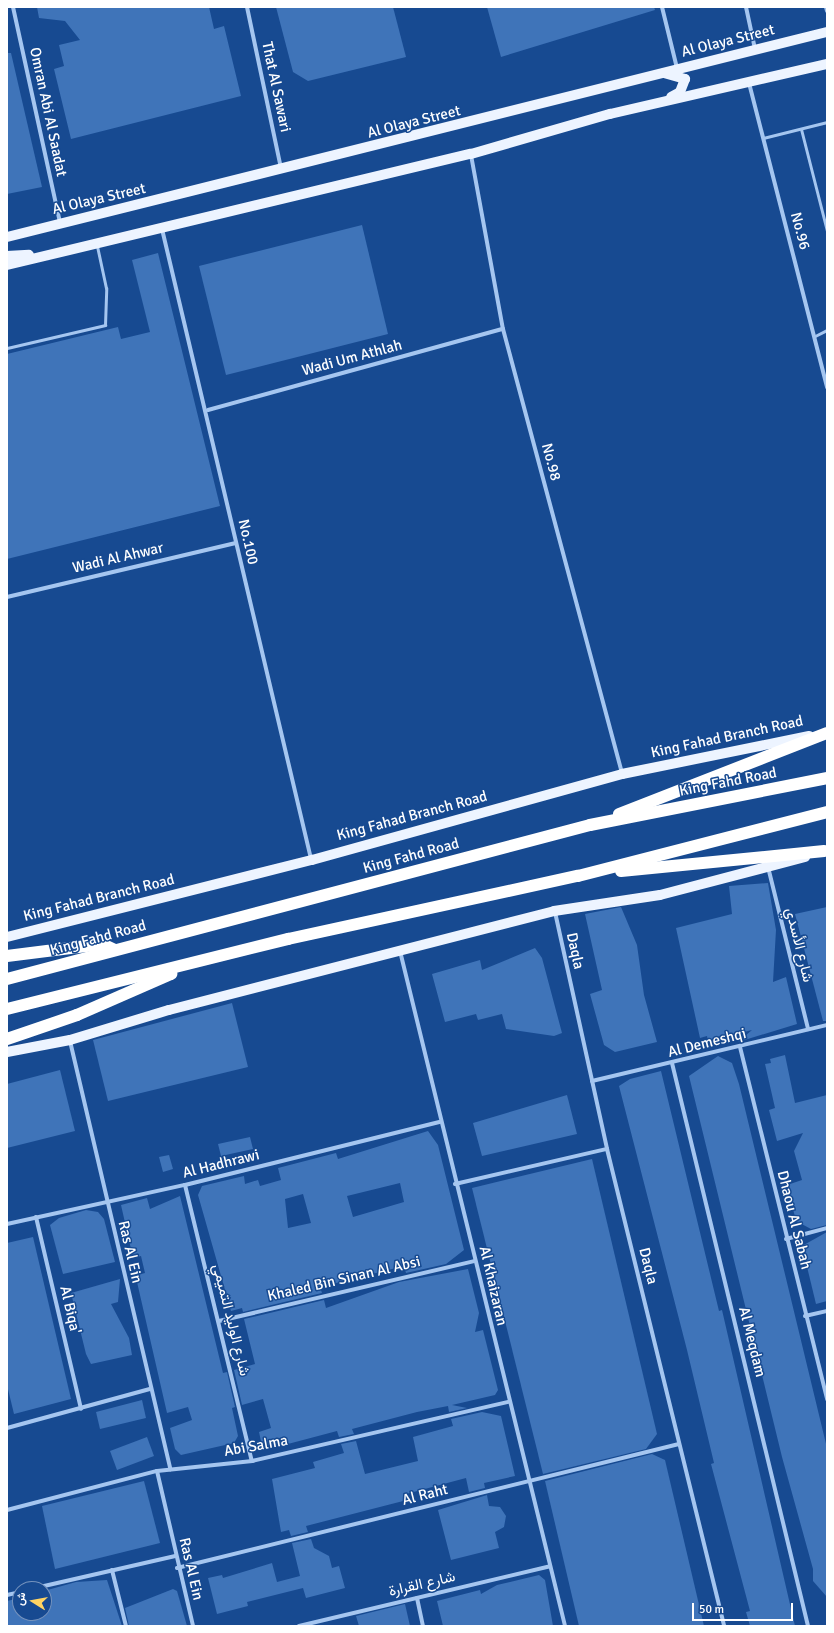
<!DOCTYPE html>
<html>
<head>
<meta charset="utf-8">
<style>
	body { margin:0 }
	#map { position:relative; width:834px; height:1633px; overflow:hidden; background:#174a91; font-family:Signika,Vazirmatn,sans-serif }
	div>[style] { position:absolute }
	.building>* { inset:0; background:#3f74b9 }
	.service>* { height:3px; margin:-1.5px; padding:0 1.5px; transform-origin:1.5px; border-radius:1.5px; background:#a5c6f0 }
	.minor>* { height:4px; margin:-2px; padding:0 2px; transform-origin:2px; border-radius:2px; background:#a5c6f0 }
	.primary>* { height:10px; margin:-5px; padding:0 5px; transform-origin:5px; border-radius:5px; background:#edf4ff }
	.motorway>* { height:12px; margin:-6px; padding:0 6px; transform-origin:6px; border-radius:6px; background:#fff }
	span { translate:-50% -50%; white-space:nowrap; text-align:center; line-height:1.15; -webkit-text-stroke:3px #174a91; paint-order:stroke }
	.street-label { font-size:15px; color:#fff }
	.frame { position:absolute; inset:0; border:8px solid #fff; pointer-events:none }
	.north { position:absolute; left:12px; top:1581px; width:40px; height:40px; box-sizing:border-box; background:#174a91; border:1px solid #7492bd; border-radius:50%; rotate:281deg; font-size:11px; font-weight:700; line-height:16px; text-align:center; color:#fff }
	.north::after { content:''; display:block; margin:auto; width:14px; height:18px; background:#ffd463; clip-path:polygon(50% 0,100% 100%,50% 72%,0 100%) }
	.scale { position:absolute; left:692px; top:1603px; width:101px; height:18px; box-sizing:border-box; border:2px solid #fff; border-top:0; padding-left:5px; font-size:12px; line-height:14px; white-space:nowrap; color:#fff; -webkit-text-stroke:3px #174a91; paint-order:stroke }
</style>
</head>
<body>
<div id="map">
	<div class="building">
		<i style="clip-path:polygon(37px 7px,209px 7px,214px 29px,224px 26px,241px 96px,71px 139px,54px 69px,64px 66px,59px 45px,80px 40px,65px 21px,39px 18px)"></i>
		<i style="clip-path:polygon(276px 7px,393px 7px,406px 57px,308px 81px,293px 72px)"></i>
		<i style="clip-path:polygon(487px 7px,654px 7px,655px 10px,501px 57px)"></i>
		<i style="clip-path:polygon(7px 53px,11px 53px,42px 187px,7px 194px)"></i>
		<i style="clip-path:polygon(362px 225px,388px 334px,226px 375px,199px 266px)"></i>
		<i style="clip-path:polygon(158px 253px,220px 506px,7px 559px,7px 354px,118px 327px,121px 339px,150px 332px,132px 260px)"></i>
		<i style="clip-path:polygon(768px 883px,776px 930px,773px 982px,786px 977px,797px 1024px,738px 1042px,752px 1030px,708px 1041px,707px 1036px,700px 1038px,676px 928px,732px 914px,729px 886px)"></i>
		<i style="clip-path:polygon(621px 907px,637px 945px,644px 995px,657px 1042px,615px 1052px,604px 1045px,590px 994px,602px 990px,585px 914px)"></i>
		<i style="clip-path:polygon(827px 907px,827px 1021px,823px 1021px,795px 914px)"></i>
		<i style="clip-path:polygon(535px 948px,542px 958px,562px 1033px,554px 1036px,506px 1029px,502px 1014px,478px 1020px,476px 1014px,445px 1022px,432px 974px,480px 960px,482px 970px)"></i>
		<i style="clip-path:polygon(232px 1003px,248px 1067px,108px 1101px,93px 1040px)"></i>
		<i style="clip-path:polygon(785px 1055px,795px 1103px,827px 1095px,827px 1225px,811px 1229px,796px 1221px,787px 1185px,802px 1180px,794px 1151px,803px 1133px,777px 1141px,769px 1110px,775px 1108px,765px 1064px,771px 1063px,770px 1059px)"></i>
		<i style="clip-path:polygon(718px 1056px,732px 1063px,739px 1084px,827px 1448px,827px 1597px,813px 1581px,813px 1569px,782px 1457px,689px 1076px)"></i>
		<i style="clip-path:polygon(60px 1070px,75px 1131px,7px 1148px,7px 1084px)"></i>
		<i style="clip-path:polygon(661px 1071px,719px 1311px,722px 1310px,795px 1626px,750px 1626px,746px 1612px,750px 1611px,711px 1464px,714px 1463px,687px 1350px,619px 1086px,630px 1079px)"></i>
		<i style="clip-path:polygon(567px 1095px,577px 1134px,482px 1156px,473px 1123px)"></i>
		<i style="clip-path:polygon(evenodd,428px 1131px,438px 1145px,464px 1250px,446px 1264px,406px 1273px,404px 1266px,320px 1287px,322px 1293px,243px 1312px,242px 1308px,231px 1311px,198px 1195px,202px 1186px,244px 1176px,245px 1184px,258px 1180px,260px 1186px,281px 1180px,278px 1168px,336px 1153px,338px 1159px,428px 1131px,400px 1183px,404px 1202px,353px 1217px,347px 1196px,400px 1183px,428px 1131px,303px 1194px,311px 1223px,288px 1228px,285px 1199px,303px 1194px)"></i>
		<i style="clip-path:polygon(250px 1137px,253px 1149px,221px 1156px,218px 1144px)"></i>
		<i style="clip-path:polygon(169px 1155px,173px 1169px,163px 1172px,159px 1157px)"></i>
		<i style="clip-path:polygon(592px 1159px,657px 1434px,646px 1449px,543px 1474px,472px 1188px)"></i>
		<i style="clip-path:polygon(180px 1196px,223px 1373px,227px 1372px,235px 1407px,232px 1408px,238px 1436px,234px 1443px,181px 1455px,175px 1449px,170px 1428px,192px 1420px,188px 1407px,167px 1413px,137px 1282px,137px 1275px,145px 1273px,141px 1256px,133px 1258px,121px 1205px,147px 1198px,150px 1209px)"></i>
		<i style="clip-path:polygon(86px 1210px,98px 1212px,104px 1219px,115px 1262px,63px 1274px,50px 1225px,59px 1218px)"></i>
		<i style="clip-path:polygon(827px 1232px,827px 1301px,816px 1304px,802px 1246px)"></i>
		<i style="clip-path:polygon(33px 1237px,71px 1399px,14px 1414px,7px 1385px,7px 1243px)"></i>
		<i style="clip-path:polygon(468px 1269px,479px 1313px,475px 1332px,483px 1330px,498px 1390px,495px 1395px,452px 1405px,467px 1408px,449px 1412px,448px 1406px,417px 1412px,352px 1429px,354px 1434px,339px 1437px,337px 1431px,269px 1449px,262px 1446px,259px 1432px,271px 1428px,263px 1399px,242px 1405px,234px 1370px,255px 1364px,244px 1319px,324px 1300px,326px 1308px,399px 1282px)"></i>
		<i style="clip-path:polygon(120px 1279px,118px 1302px,111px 1304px,129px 1338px,132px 1355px,91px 1364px,86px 1354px,71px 1293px)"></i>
		<i style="clip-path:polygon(142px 1400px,146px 1418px,100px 1429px,96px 1412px)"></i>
		<i style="clip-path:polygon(482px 1412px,501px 1416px,515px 1476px,484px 1483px,485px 1488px,469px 1492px,466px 1478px,406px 1494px,407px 1500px,306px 1526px,308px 1532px,291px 1536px,289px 1530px,281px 1532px,272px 1479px,315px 1468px,313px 1462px,344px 1453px,341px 1444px,356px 1441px,365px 1474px,418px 1461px,413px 1437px,453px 1426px,451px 1419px)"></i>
		<i style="clip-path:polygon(147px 1437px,154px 1456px,117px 1470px,110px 1451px)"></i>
		<i style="clip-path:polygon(652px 1454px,665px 1460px,704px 1626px,579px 1626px,545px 1481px)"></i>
		<i style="clip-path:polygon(144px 1481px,160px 1543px,55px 1569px,42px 1506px)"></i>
		<i style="clip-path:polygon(487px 1495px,489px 1506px,500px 1507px,506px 1516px,504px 1527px,495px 1532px,499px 1548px,451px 1560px,438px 1510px)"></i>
		<i style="clip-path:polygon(311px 1539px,314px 1548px,329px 1556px,332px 1568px,339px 1566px,345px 1588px,306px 1598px,303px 1588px,247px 1602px,248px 1606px,217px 1614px,208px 1578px,222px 1575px,223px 1578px,272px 1563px,277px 1582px,300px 1576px,292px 1543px)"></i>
		<i style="clip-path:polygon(539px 1575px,545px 1580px,553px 1626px,443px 1626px,437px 1601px,480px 1590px,481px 1594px,497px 1585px)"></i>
		<i style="clip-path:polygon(107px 1580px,122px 1626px,7px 1626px,7px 1601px,20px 1598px,20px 1613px,44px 1613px,44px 1591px,76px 1582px)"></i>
		<i style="clip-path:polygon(173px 1589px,177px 1591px,187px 1626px,129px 1626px,125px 1608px)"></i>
		<i style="clip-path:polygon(405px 1604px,410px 1626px,359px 1626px,356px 1616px)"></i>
	</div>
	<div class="service">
		<i style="left:801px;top:129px;width:105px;rotate:75.7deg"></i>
		<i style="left:763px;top:138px;width:66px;rotate:-14deg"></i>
		<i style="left:815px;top:336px;width:13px;rotate:-27deg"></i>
		<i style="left:7px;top:348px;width:101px;rotate:-13.2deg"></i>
		<i style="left:105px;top:325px;width:37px;rotate:-88deg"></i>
		<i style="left:106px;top:288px;width:43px;rotate:-102.1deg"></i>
	</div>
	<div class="minor">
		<i style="left:13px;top:7px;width:221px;rotate:77.7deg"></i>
		<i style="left:247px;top:7px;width:166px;rotate:78.1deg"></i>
		<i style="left:662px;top:7px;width:63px;rotate:76.2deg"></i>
		<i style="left:746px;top:7px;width:43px;rotate:77.9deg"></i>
		<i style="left:826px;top:7px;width:4px;rotate:76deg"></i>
		<i style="left:749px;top:83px;width:314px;rotate:75.6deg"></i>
		<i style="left:471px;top:155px;width:177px;rotate:79.6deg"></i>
		<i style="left:503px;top:329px;width:461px;rotate:75deg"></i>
		<i style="left:162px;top:229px;width:647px;rotate:76.69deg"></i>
		<i style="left:208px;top:410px;width:306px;rotate:-15.4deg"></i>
		<i style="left:7px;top:597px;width:235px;rotate:-13.3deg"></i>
		<i style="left:768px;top:867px;width:167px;rotate:76.1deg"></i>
		<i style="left:555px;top:912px;width:243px;rotate:77.6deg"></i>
		<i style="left:607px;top:1149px;width:491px;rotate:76.2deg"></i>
		<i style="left:400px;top:951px;width:695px;rotate:76.26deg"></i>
		<i style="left:70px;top:1041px;width:440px;rotate:76.8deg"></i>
		<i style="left:740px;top:1047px;width:363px;rotate:76.1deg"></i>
		<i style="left:672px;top:1063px;width:579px;rotate:76.42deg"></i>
		<i style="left:592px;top:1081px;width:242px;rotate:-13.4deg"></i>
		<i style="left:455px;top:1184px;width:156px;rotate:-13deg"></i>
		<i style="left:185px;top:1185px;width:284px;rotate:76.4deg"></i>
		<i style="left:36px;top:1217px;width:197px;rotate:76.8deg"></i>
		<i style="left:7px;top:1224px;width:182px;rotate:-12.4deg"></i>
		<i style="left:185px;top:1185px;width:262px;rotate:-13.9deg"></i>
		<i style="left:786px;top:1239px;width:42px;rotate:-15deg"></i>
		<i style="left:805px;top:1316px;width:23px;rotate:-13deg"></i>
		<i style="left:219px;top:1321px;width:262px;rotate:-13.2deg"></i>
		<i style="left:7px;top:1428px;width:148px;rotate:-15.3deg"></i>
		<i style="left:157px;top:1471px;width:159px;rotate:76.9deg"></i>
		<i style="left:7px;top:1510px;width:155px;rotate:-14.6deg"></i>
		<i style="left:157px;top:1471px;width:96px;rotate:-6deg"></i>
		<i style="left:252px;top:1461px;width:263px;rotate:-13deg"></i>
		<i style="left:177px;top:1568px;width:517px;rotate:-13.87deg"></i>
		<i style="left:112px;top:1570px;width:58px;rotate:76deg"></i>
		<i style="left:31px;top:1589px;width:148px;rotate:-12.9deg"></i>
		<i style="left:7px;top:1595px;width:13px;rotate:-13deg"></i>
		<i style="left:417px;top:1598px;width:29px;rotate:78deg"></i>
		<i style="left:299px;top:1626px;width:258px;rotate:-13.4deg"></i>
	</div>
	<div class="primary">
		<i style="left:664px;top:73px;width:22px;rotate:16deg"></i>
		<i style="left:685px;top:79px;width:14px;rotate:111deg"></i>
		<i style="left:680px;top:92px;width:10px;rotate:151deg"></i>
		<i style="left:7px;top:237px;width:845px;rotate:-14.04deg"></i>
		<i style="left:7px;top:256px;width:22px;rotate:-3deg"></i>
		<i style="left:7px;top:265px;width:477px;rotate:-13.5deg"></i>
		<i style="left:471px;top:154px;width:145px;rotate:-16.1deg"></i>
		<i style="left:610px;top:114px;width:223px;rotate:-13deg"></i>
		<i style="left:7px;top:937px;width:315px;rotate:-14.2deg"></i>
		<i style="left:312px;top:860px;width:322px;rotate:-15.5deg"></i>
		<i style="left:622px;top:774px;width:191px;rotate:-11.5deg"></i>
		<i style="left:7px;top:1052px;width:64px;rotate:-10.8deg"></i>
		<i style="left:70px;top:1040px;width:103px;rotate:-16.9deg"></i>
		<i style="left:169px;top:1010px;width:398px;rotate:-14.4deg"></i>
		<i style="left:554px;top:911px;width:107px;rotate:-8.6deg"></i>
		<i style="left:660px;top:895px;width:150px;rotate:-14.7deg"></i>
	</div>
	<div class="motorway">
		<i style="left:619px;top:814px;width:223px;rotate:-21.3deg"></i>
		<i style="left:621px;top:871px;width:204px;rotate:-5.6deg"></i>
		<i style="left:7px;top:956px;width:96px;rotate:-7.2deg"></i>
		<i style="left:102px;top:944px;width:14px;rotate:25deg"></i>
		<i style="left:7px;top:979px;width:603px;rotate:-14.8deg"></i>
		<i style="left:590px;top:825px;width:242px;rotate:-11.2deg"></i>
		<i style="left:7px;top:1009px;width:290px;rotate:-14deg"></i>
		<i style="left:288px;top:939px;width:297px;rotate:-12.3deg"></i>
		<i style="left:578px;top:876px;width:257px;rotate:-14.4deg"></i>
		<i style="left:7px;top:1039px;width:74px;rotate:-18.9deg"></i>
		<i style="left:77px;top:1015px;width:103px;rotate:-23.6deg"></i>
	</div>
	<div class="street-label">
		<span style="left:728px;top:41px;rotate:-14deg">Al Olaya Street</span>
		<span style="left:276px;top:87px;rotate:78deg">That Al Sawari</span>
		<span style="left:48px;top:112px;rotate:78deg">Omran Abi Al Saadat</span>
		<span style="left:414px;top:122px;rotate:-14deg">Al Olaya Street</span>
		<span style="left:99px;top:199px;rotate:-13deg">Al Olaya Street</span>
		<span style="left:800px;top:231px;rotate:75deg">No.96</span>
		<span style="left:352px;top:358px;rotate:-15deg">Wadi Um Athlah</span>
		<span style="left:551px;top:462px;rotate:75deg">No.98</span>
		<span style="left:248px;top:542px;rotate:77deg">No.100</span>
		<span style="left:118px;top:558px;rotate:-13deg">Wadi Al Ahwar</span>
		<span style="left:727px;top:737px;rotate:-12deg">King Fahad Branch Road</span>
		<span style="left:728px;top:782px;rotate:-11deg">King Fahd Road</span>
		<span style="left:412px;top:816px;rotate:-15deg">King Fahad Branch Road</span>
		<span style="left:411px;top:856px;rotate:-15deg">King Fahd Road</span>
		<span style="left:99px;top:898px;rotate:-14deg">King Fahad Branch Road</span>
		<span style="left:98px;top:938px;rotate:-15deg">King Fahd Road</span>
		<span style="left:799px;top:945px;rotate:76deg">شارع الأسدي</span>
		<span style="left:575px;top:951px;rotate:78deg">Daqla</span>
		<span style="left:707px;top:1043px;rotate:-14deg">Al Demeshqi</span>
		<span style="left:221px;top:1164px;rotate:-14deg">Al Hadhrawi</span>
		<span style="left:794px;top:1220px;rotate:76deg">Dhaou Al Sabah</span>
		<span style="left:130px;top:1252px;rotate:77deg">Ras Al Ein</span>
		<span style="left:648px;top:1266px;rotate:76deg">Daqla</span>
		<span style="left:344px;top:1279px;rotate:-13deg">Khaled Bin Sinan Al Absi</span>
		<span style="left:493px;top:1286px;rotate:77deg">Al Khaizaran</span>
		<span style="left:70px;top:1310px;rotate:77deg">Al Biqa'</span>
		<span style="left:231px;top:1320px;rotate:76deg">شارع الوليد التميمي</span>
		<span style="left:752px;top:1342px;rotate:76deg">Al Meqdam</span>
		<span style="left:256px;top:1446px;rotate:-10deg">Abi Salma</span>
		<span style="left:425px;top:1495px;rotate:-14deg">Al Raht</span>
		<span style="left:191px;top:1569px;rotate:77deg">Ras Al Ein</span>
		<span style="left:422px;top:1584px;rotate:-13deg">شارع القرارة</span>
	</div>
	<div class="frame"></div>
	<div class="north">ش</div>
	<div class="scale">50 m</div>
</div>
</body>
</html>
